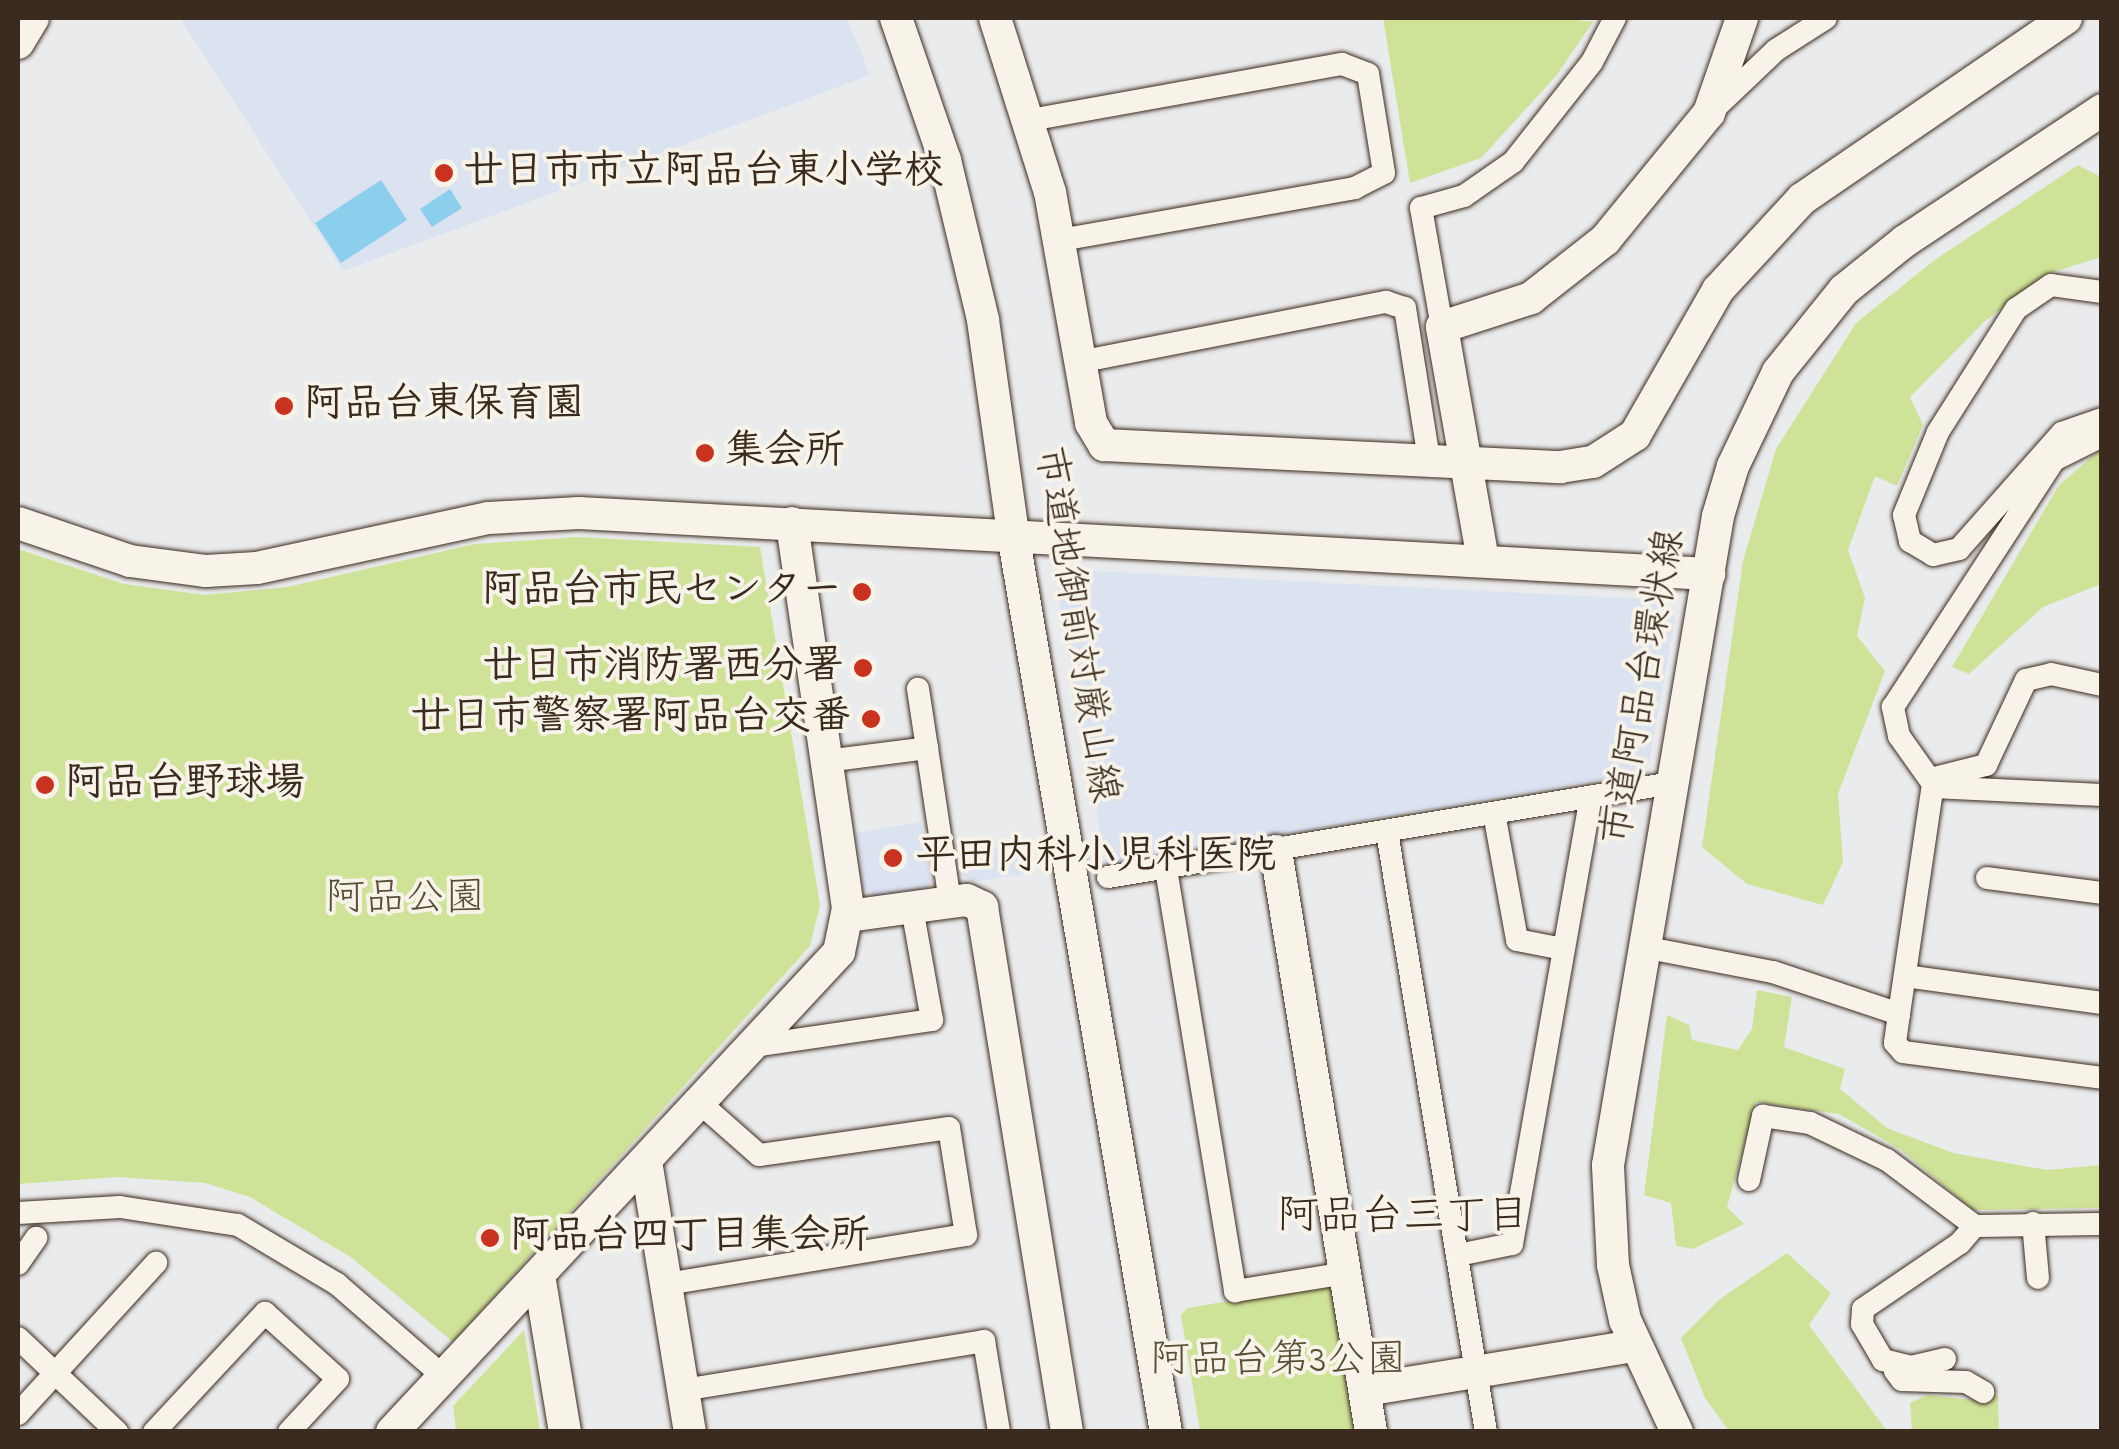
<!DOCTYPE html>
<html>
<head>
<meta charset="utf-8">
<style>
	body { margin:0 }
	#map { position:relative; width:2119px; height:1449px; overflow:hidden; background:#eaebec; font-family:"Indie Flower","Klee One",sans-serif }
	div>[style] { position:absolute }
	.built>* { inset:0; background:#dbe2f0 }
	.green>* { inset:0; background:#cfe398 }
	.water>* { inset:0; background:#8bcfed }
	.roads { filter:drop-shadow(0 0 2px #3b2a1e) drop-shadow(0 0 2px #3b2a1e) }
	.street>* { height:22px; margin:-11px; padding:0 11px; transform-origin:11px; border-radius:11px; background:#f7f3e8 }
	.secondary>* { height:32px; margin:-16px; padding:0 16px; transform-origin:16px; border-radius:16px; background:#f7f3e8 }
	.dots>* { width:28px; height:28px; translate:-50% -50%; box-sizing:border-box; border:5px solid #f7f3e8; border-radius:50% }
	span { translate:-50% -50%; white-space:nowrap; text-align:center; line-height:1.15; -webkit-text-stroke:8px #f7f3e8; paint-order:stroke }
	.poi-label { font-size:40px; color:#3b2a1e; font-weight:700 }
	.left { translate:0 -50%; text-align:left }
	.right { translate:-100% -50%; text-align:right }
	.street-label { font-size:40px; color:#3b2a1e }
	.park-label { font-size:40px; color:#594f36 }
	.neighbourhood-label { font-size:42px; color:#3b2a1e }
	.frame { position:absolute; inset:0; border:20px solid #3b2a1e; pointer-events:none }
</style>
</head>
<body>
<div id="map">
	<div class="built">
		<i style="clip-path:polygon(180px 18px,847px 18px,870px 75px,343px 271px)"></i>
		<i style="clip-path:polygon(1074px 570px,1664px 600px,1675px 618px,1649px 762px,1638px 773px,1106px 865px,1057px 590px)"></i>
		<i style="clip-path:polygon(921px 822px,931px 882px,923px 894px,880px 901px,864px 889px,856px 833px)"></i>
		<i style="clip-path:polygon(1025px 843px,1028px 873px,972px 882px,961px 874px,958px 853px)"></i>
	</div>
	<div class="green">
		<i style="clip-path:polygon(1383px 18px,1560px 18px,1593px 22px,1556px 76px,1481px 158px,1410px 183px)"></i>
		<i style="clip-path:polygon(2078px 165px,2101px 177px,2101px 257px,2044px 275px,1984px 322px,1910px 397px,1923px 425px,1897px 486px,1875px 476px,1848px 550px,1865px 598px,1857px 636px,1885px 671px,1838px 794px,1843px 862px,1823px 905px,1747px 884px,1702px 847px,1743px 561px,1776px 449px,1856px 323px,1936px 259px)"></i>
		<i style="clip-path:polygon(2101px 449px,2101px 584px,2043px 607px,1969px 674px,1952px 667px,2059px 485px)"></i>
		<i style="clip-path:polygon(578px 537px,760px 547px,820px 905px,810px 946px,453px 1342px,352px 1258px,250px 1197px,205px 1183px,118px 1177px,18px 1184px,18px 549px,124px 584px,205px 595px,287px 587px,475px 544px)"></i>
		<i style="clip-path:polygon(1757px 990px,1792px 997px,1784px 1047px,1845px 1069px,1840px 1089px,1887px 1128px,1953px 1153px,2047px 1170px,2101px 1165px,2101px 1208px,1973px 1210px,1900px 1149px,1839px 1114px,1756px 1102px,1727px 1207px,1744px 1224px,1693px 1249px,1676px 1246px,1671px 1203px,1644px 1195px,1667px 1015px,1689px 1025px,1692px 1040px,1738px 1050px,1752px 1029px)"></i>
		<i style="clip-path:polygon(1787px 1253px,1831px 1293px,1809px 1325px,1887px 1431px,1729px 1431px,1705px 1398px,1681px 1338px,1720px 1299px)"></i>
		<i style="clip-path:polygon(1330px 1284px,1360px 1431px,1200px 1431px,1181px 1315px,1187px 1308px)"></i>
		<i style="clip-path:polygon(524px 1330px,540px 1431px,456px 1431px,453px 1406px)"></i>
		<i style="clip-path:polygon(1983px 1392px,1998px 1396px,1999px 1431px,1912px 1431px,1910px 1403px,1927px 1395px,1973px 1400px)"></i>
	</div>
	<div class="water">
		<i style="clip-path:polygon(381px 180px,407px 220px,341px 263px,315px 223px)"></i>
		<i style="clip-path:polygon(450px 189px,462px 208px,432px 227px,420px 209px)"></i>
	</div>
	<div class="roads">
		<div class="street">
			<i style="left:1713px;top:110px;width:87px;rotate:-43.6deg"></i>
			<i style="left:1776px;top:50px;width:59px;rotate:-32.6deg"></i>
			<i style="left:1030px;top:120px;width:317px;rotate:-10.2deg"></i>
			<i style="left:1342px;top:64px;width:28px;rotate:21deg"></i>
			<i style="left:1368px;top:74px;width:100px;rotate:80.8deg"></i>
			<i style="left:1384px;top:173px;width:33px;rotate:153deg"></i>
			<i style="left:1355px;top:188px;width:299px;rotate:170deg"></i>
			<i style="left:2102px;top:292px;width:51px;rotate:-172.2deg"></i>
			<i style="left:2051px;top:285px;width:42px;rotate:145.6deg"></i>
			<i style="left:2016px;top:309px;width:146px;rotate:122.4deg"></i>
			<i style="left:1938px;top:432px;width:90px;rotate:112.3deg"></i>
			<i style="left:1904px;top:515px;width:27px;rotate:77deg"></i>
			<i style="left:1910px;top:541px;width:27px;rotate:31deg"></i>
			<i style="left:1933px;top:555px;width:27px;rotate:-13deg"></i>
			<i style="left:1959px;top:549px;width:155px;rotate:-48.4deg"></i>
			<i style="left:2062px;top:433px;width:42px;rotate:-19.3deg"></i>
			<i style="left:1442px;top:327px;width:121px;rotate:-100deg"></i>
			<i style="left:1421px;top:208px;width:45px;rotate:-15.6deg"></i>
			<i style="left:1464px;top:196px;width:60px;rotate:-34.8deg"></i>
			<i style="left:1513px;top:162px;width:127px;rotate:-51.7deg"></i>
			<i style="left:1592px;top:62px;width:50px;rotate:-62.4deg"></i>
			<i style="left:1084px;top:361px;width:308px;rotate:-11.1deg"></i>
			<i style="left:1386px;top:302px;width:20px;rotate:18deg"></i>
			<i style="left:1405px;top:308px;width:153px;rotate:81deg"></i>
			<i style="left:927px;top:748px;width:156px;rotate:81.5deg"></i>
			<i style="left:826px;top:761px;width:102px;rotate:-7.3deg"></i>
			<i style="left:927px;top:748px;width:60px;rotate:-98.7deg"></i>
			<i style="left:1931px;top:779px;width:57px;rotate:-14.3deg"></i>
			<i style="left:1986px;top:765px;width:94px;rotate:-64.8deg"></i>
			<i style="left:2026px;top:680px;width:26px;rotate:-13deg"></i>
			<i style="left:2051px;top:674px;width:52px;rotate:12.2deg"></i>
			<i style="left:1933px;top:787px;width:169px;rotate:2.7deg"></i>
			<i style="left:1494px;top:813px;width:129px;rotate:79.7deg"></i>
			<i style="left:1517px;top:940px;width:47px;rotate:11.1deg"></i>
			<i style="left:1387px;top:832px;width:608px;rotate:80.63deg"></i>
			<i style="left:1166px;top:869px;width:428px;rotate:80.7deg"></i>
			<i style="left:1235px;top:1291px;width:112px;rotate:-9.2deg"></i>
			<i style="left:1108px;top:877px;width:572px;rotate:-9.46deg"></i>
			<i style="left:1987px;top:878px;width:116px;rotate:7.4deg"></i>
			<i style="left:1643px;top:947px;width:132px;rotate:10.9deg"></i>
			<i style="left:1773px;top:972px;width:133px;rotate:18.4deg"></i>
			<i style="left:1899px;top:1014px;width:232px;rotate:-81.6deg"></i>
			<i style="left:1933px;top:784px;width:59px;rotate:-125.3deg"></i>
			<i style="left:1899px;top:736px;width:30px;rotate:-102deg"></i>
			<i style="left:1893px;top:707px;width:295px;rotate:-56.9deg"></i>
			<i style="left:2054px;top:460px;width:54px;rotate:-26.6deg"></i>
			<i style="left:1905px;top:976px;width:199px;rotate:7.8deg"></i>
			<i style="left:1899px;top:1014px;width:29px;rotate:98deg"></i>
			<i style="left:1895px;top:1043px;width:12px;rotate:48deg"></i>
			<i style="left:1903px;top:1052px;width:201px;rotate:7.4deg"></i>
			<i style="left:753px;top:1046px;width:181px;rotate:-8.3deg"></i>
			<i style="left:932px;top:1020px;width:114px;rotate:-100.1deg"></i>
			<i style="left:1749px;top:1180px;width:66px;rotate:-77.7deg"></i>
			<i style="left:1763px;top:1116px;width:48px;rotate:8.5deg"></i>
			<i style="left:1810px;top:1123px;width:85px;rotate:25.7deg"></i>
			<i style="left:1887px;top:1160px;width:110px;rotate:36.9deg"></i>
			<i style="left:18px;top:1213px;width:102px;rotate:-3.4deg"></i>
			<i style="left:120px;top:1207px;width:119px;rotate:8.7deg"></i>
			<i style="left:238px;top:1225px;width:115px;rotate:30.8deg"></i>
			<i style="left:337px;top:1284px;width:142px;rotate:41deg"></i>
			<i style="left:2033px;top:1223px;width:55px;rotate:84.8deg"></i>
			<i style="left:1458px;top:1255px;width:55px;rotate:-11.5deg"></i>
			<i style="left:1512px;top:1244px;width:454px;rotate:-80deg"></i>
			<i style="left:18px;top:1264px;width:32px;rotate:-55deg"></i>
			<i style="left:666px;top:1284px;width:304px;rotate:-9.3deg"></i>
			<i style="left:966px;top:1235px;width:108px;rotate:-99deg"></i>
			<i style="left:949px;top:1128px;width:192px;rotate:171.9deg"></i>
			<i style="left:759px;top:1155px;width:79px;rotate:-138.6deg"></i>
			<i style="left:18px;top:1338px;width:137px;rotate:43.5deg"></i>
			<i style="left:1945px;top:1359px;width:35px;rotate:167deg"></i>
			<i style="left:1911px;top:1367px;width:29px;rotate:-166deg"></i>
			<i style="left:1883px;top:1360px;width:42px;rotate:-120.3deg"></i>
			<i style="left:1862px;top:1324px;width:15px;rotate:-86deg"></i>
			<i style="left:1863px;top:1309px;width:117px;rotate:-34.2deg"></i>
			<i style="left:1960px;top:1243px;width:23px;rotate:-49deg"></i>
			<i style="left:1975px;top:1226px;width:127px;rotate:-0.9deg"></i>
			<i style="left:1895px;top:1371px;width:11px;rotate:52deg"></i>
			<i style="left:1902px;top:1380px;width:64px;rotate:1.8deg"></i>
			<i style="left:1966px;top:1382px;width:20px;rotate:30deg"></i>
			<i style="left:683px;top:1390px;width:305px;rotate:-9.2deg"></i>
			<i style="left:984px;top:1341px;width:92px;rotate:80.6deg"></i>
			<i style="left:18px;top:1414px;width:205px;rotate:-47.6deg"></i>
			<i style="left:154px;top:1432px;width:163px;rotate:-47deg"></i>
			<i style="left:265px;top:1313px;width:98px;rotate:42.1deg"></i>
			<i style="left:338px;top:1379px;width:72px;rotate:132.8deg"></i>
		</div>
		<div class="secondary">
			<i style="left:896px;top:18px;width:150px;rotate:71deg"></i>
			<i style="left:945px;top:160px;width:164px;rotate:76.6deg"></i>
			<i style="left:983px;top:320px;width:216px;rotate:82deg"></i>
			<i style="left:1013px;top:534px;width:911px;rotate:80.33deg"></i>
			<i style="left:995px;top:18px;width:182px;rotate:72.5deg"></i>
			<i style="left:1050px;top:192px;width:235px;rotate:79.9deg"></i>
			<i style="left:1091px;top:423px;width:26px;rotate:59deg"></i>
			<i style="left:1104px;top:445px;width:457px;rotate:2.8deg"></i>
			<i style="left:1560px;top:467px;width:33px;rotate:-9deg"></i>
			<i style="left:1593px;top:462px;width:50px;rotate:-32.7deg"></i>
			<i style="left:1635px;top:435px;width:167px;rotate:-60.2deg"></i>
			<i style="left:1718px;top:290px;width:124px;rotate:-47.3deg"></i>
			<i style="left:1802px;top:199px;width:320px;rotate:-34.4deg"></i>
			<i style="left:18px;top:43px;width:29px;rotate:-59deg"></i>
			<i style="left:18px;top:523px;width:118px;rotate:18.7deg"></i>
			<i style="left:130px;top:561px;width:77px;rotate:7.5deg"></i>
			<i style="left:206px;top:571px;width:51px;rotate:-3.4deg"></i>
			<i style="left:257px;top:568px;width:237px;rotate:-12.2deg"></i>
			<i style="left:489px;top:518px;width:90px;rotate:-3.2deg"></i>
			<i style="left:579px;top:513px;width:1132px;rotate:3.09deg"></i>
			<i style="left:1483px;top:560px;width:237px;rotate:-100deg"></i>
			<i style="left:1442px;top:327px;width:94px;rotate:-18deg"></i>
			<i style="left:1531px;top:298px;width:94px;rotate:-38.1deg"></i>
			<i style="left:1605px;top:240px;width:164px;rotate:-50.7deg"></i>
			<i style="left:1709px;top:113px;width:101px;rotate:-70.8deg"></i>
			<i style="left:1276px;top:851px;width:589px;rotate:80.71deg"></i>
			<i style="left:848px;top:916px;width:120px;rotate:-7.7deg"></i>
			<i style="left:967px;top:900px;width:17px;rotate:25deg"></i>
			<i style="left:982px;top:907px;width:532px;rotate:80.8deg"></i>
			<i style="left:646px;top:1161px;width:275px;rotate:80.8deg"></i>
			<i style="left:539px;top:1275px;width:159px;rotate:80.6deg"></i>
			<i style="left:1365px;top:1390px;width:273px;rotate:-9.3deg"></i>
			<i style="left:392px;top:1432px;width:656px;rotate:-47.04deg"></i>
			<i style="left:839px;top:952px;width:45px;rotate:-78.4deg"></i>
			<i style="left:848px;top:908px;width:389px;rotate:-98.3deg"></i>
			<i style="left:1677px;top:1432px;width:123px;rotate:-114.9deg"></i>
			<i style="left:1625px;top:1320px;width:56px;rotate:-102.3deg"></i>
			<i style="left:1613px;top:1265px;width:100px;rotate:-92.9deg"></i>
			<i style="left:1608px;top:1165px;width:658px;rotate:-80.38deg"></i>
			<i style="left:1718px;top:516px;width:52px;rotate:-73.3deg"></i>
			<i style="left:1733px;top:466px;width:104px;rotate:-64.4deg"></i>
			<i style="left:1778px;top:372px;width:105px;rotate:-51.2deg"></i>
			<i style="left:1844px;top:290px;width:78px;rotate:-38.8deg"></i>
			<i style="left:1905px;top:241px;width:237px;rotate:-33.6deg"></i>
		</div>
	</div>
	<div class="dots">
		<i style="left:444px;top:173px;background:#c8321e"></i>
		<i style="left:284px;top:406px;background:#c8321e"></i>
		<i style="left:705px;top:453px;background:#c8321e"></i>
		<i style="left:862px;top:592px;background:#c8321e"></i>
		<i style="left:863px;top:668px;background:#c8321e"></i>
		<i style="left:871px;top:719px;background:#c8321e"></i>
		<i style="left:45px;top:785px;background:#c8321e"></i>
		<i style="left:893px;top:858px;background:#c8321e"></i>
		<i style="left:490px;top:1238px;background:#c8321e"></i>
	</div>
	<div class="poi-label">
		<span class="left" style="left:464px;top:173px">廿日市市立阿品台東小学校</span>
		<span class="left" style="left:304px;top:406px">阿品台東保育園</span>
		<span class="left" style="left:725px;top:453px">集会所</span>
		<span class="right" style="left:842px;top:592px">阿品台市民センター</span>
		<span class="right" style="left:843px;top:668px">廿日市消防署西分署</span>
		<span class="right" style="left:851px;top:719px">廿日市警察署阿品台交番</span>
		<span class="left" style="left:65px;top:785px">阿品台野球場</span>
		<span class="left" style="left:916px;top:858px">平田内科小児科医院</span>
		<span class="left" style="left:510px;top:1238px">阿品台四丁目集会所</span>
	</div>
	<div class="street-label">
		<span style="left:1075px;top:625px;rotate:81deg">市道地御前対厳山線</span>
		<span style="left:1645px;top:687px;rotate:-80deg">市道阿品台環状線</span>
	</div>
	<div class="park-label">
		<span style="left:405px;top:900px">阿品公園</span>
		<span style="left:1278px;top:1362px">阿品台第3公園</span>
	</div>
	<div class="neighbourhood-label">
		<span style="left:1403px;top:1218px">阿品台三丁目</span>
	</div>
	<div class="frame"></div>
</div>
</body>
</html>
